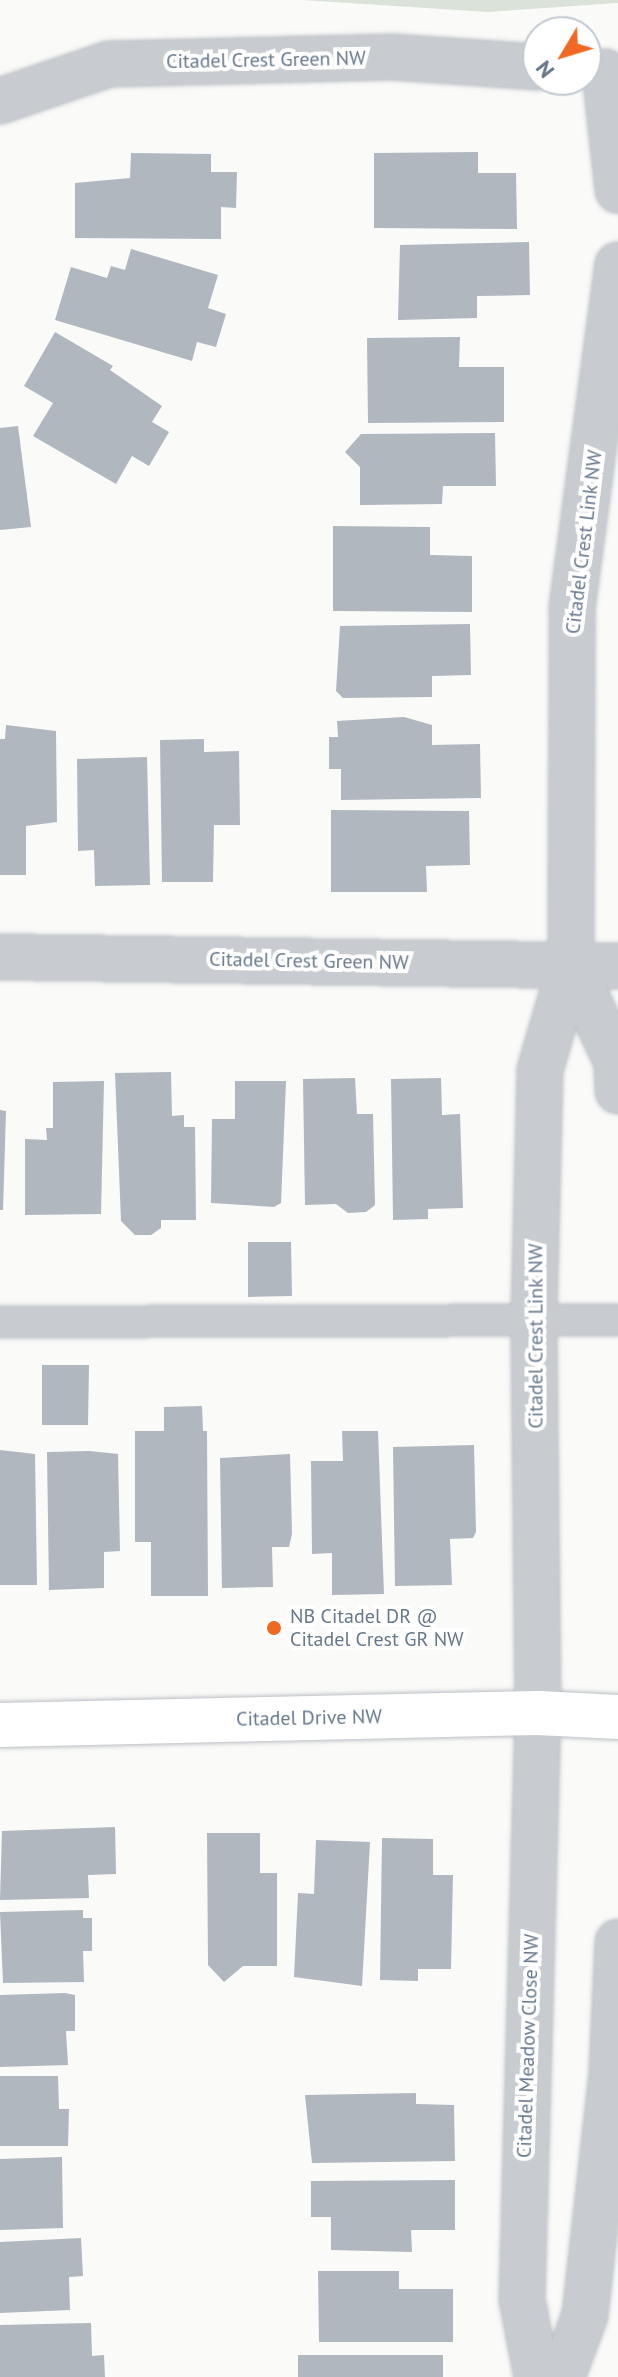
<!DOCTYPE html>
<html>
<head>
<meta charset="utf-8">
<style>
	body { margin:0 }
	#map { position:relative; width:618px; height:2377px; overflow:hidden; background:#fafaf8; font-family:"PT Sans",sans-serif }
	div>[style] { position:absolute }
	.green>* { inset:0; background:#dbe2d9 }
	.building>* { inset:0; background:#b0b7bf }
	.roads { filter:drop-shadow(0 0 2px #bcc0c6) drop-shadow(0 0 2px #bcc0c6) }
	.lane>* { height:30px; margin:-15px; padding:0 15px; transform-origin:15px; border-radius:15px; background:#c8cbd0 }
	.street>* { height:44px; margin:-22px; padding:0 22px; transform-origin:22px; border-radius:22px; background:#c8cbd0 }
	.secondary>* { height:44px; margin:-22px; padding:0 22px; transform-origin:22px; border-radius:22px; background:#fff }
	.dots>* { width:22px; height:22px; translate:-50% -50%; box-sizing:border-box; border:4px solid #fff; border-radius:50% }
	span { translate:-50% -50%; white-space:nowrap; text-align:center; line-height:1.15; -webkit-text-stroke:8px #fff; paint-order:stroke }
	.street-label { font-size:20px; color:#67778b }
	.poi-label { font-size:20px; color:#67778b }
	.left { translate:0 -50%; text-align:left }
	.north { position:absolute; left:522px; top:16px; width:80px; height:80px; box-sizing:border-box; background:#fff; border:2px solid #c2c9d1; border-radius:50%; rotate:232deg; font-size:22px; font-weight:700; line-height:32px; text-align:center; color:#67778b }
	.north::after { content:''; display:block; margin:auto; width:28px; height:36px; background:#ef6923; clip-path:polygon(50% 0,100% 100%,50% 72%,0 100%) }
</style>
</head>
<body>
<div id="map">
	<div class="green">
		<i style="clip-path:polygon(302px 0,618px 0,618px 3px,488px 12px)"></i>
	</div>
	<div class="building">
		<i style="clip-path:polygon(478px 152px,478px 173px,516px 173px,517px 229px,374px 228px,374px 153px)"></i>
		<i style="clip-path:polygon(131px 153px,211px 154px,211px 172px,237px 172px,236px 208px,221px 207px,221px 239px,75px 238px,75px 183px,130px 178px)"></i>
		<i style="clip-path:polygon(529px 242px,530px 295px,477px 296px,477px 318px,398px 320px,400px 245px)"></i>
		<i style="clip-path:polygon(131px 249px,218px 275px,208px 308px,226px 314px,216px 347px,197px 342px,192px 361px,55px 320px,71px 267px,107px 278px,111px 266px,125px 270px)"></i>
		<i style="clip-path:polygon(55px 332px,113px 366px,110px 370px,162px 406px,152px 422px,169px 432px,149px 466px,132px 456px,116px 484px,33px 436px,53px 403px,24px 386px)"></i>
		<i style="clip-path:polygon(460px 337px,459px 367px,504px 367px,504px 422px,368px 423px,367px 338px)"></i>
		<i style="clip-path:polygon(18px 426px,31px 527px,0 530px,0 428px)"></i>
		<i style="clip-path:polygon(495px 433px,496px 486px,443px 486px,442px 504px,360px 505px,360px 467px,345px 452px,361px 434px)"></i>
		<i style="clip-path:polygon(333px 526px,430px 527px,430px 555px,472px 556px,472px 612px,333px 611px)"></i>
		<i style="clip-path:polygon(470px 624px,471px 675px,432px 676px,432px 697px,343px 698px,336px 691px,340px 626px)"></i>
		<i style="clip-path:polygon(404px 717px,432px 725px,432px 745px,480px 744px,481px 798px,341px 800px,341px 769px,329px 769px,329px 737px,338px 737px,337px 721px)"></i>
		<i style="clip-path:polygon(6px 725px,56px 731px,57px 822px,26px 826px,26px 875px,0 875px,0 739px,5px 739px)"></i>
		<i style="clip-path:polygon(204px 739px,204px 752px,239px 751px,240px 825px,214px 825px,213px 882px,162px 882px,160px 740px)"></i>
		<i style="clip-path:polygon(147px 757px,150px 885px,95px 886px,94px 850px,78px 851px,77px 759px)"></i>
		<i style="clip-path:polygon(331px 810px,469px 811px,470px 865px,426px 866px,427px 892px,331px 892px)"></i>
		<i style="clip-path:polygon(171px 1072px,172px 1116px,184px 1115px,184px 1127px,195px 1127px,196px 1220px,161px 1220px,161px 1228px,151px 1235px,135px 1235px,121px 1221px,115px 1073px)"></i>
		<i style="clip-path:polygon(355px 1078px,357px 1114px,373px 1114px,375px 1205px,366px 1212px,348px 1213px,336px 1204px,305px 1205px,303px 1079px)"></i>
		<i style="clip-path:polygon(441px 1078px,442px 1115px,460px 1114px,463px 1208px,428px 1209px,428px 1219px,393px 1220px,391px 1079px)"></i>
		<i style="clip-path:polygon(104px 1081px,101px 1214px,25px 1215px,25px 1139px,47px 1140px,46px 1128px,53px 1128px,53px 1082px)"></i>
		<i style="clip-path:polygon(235px 1081px,286px 1081px,281px 1203px,274px 1207px,211px 1203px,212px 1119px,235px 1119px)"></i>
		<i style="clip-path:polygon(0 1110px,6px 1111px,3px 1210px,0 1210px)"></i>
		<i style="clip-path:polygon(248px 1242px,291px 1242px,292px 1296px,248px 1297px)"></i>
		<i style="clip-path:polygon(42px 1365px,89px 1365px,88px 1425px,42px 1425px)"></i>
		<i style="clip-path:polygon(202px 1406px,203px 1431px,207px 1431px,208px 1596px,151px 1596px,151px 1542px,135px 1542px,135px 1431px,164px 1431px,164px 1407px)"></i>
		<i style="clip-path:polygon(342px 1431px,378px 1431px,384px 1594px,332px 1595px,332px 1553px,312px 1554px,311px 1461px,343px 1461px)"></i>
		<i style="clip-path:polygon(474px 1445px,476px 1532px,473px 1538px,450px 1539px,452px 1585px,395px 1586px,393px 1447px)"></i>
		<i style="clip-path:polygon(0 1450px,35px 1454px,37px 1585px,0 1585px)"></i>
		<i style="clip-path:polygon(89px 1451px,118px 1454px,120px 1551px,104px 1552px,104px 1588px,49px 1590px,47px 1452px)"></i>
		<i style="clip-path:polygon(290px 1454px,292px 1534px,289px 1547px,272px 1547px,273px 1587px,222px 1588px,220px 1458px)"></i>
		<i style="clip-path:polygon(115px 1827px,116px 1874px,88px 1875px,89px 1898px,0 1900px,2px 1831px)"></i>
		<i style="clip-path:polygon(207px 1833px,260px 1833px,260px 1873px,277px 1873px,277px 1966px,243px 1966px,224px 1982px,208px 1965px)"></i>
		<i style="clip-path:polygon(382px 1838px,433px 1839px,433px 1875px,453px 1875px,451px 1969px,418px 1969px,418px 1981px,380px 1980px)"></i>
		<i style="clip-path:polygon(316px 1840px,370px 1842px,362px 1986px,294px 1977px,298px 1893px,314px 1894px)"></i>
		<i style="clip-path:polygon(83px 1910px,83px 1918px,92px 1918px,92px 1951px,83px 1951px,84px 1982px,3px 1983px,0 1912px)"></i>
		<i style="clip-path:polygon(65px 1993px,75px 1995px,75px 2031px,66px 2031px,68px 2065px,0 2067px,0 1995px)"></i>
		<i style="clip-path:polygon(0 2076px,58px 2076px,59px 2109px,69px 2109px,68px 2146px,0 2146px)"></i>
		<i style="clip-path:polygon(416px 2093px,416px 2104px,454px 2105px,455px 2161px,312px 2163px,305px 2095px)"></i>
		<i style="clip-path:polygon(62px 2157px,63px 2228px,0 2230px,0 2159px)"></i>
		<i style="clip-path:polygon(455px 2180px,455px 2230px,411px 2230px,412px 2252px,331px 2250px,331px 2217px,311px 2217px,311px 2181px)"></i>
		<i style="clip-path:polygon(81px 2238px,83px 2276px,69px 2277px,70px 2310px,0 2313px,0 2242px)"></i>
		<i style="clip-path:polygon(318px 2271px,399px 2271px,399px 2289px,453px 2289px,453px 2342px,319px 2342px)"></i>
		<i style="clip-path:polygon(91px 2323px,92px 2356px,104px 2355px,105px 2377px,0 2377px,0 2325px)"></i>
		<i style="clip-path:polygon(298px 2355px,443px 2355px,443px 2377px,298px 2377px)"></i>
	</div>
	<div class="roads">
		<div class="lane">
			<i style="left:0;top:1322px;width:618px;rotate:-0.19deg"></i>
		</div>
		<div class="street">
			<i style="left:605px;top:72px;width:119px;rotate:83.7deg"></i>
			<i style="left:0;top:101px;width:115px;rotate:-18.7deg"></i>
			<i style="left:109px;top:64px;width:283px;rotate:-1.4deg"></i>
			<i style="left:392px;top:57px;width:146px;rotate:3.9deg"></i>
			<i style="left:0;top:957px;width:618px;rotate:0.83deg"></i>
			<i style="left:571px;top:964px;width:108px;rotate:64.9deg"></i>
			<i style="left:617px;top:1062px;width:29px;rotate:88deg"></i>
			<i style="left:537px;top:2377px;width:79px;rotate:-100.9deg"></i>
			<i style="left:522px;top:2299px;width:586px;rotate:-88.44deg"></i>
			<i style="left:538px;top:1713px;width:396px;rotate:-90.6deg"></i>
			<i style="left:534px;top:1317px;width:247px;rotate:-88.6deg"></i>
			<i style="left:540px;top:1070px;width:110px;rotate:-73.7deg"></i>
			<i style="left:571px;top:964px;width:356px;rotate:-89.8deg"></i>
			<i style="left:572px;top:608px;width:346px;rotate:-82.4deg"></i>
			<i style="left:562px;top:2377px;width:66px;rotate:-69.6deg"></i>
			<i style="left:585px;top:2315px;width:244px;rotate:-83.6deg"></i>
			<i style="left:612px;top:2073px;width:131px;rotate:-87.4deg"></i>
		</div>
		<div class="secondary">
			<i style="left:0;top:1725px;width:538px;rotate:-1.28deg"></i>
			<i style="left:538px;top:1713px;width:80px;rotate:2.9deg"></i>
		</div>
	</div>
	<div class="dots">
		<i style="left:274px;top:1628px;background:#ef6923"></i>
	</div>
	<div class="street-label">
		<span style="left:266px;top:60px;rotate:-1deg">Citadel Crest Green NW</span>
		<span style="left:584px;top:542px;rotate:-83deg">Citadel Crest Link NW</span>
		<span style="left:309px;top:961px;rotate:1deg">Citadel Crest Green NW</span>
		<span style="left:536px;top:1336px;rotate:-90deg">Citadel Crest Link NW</span>
		<span style="left:309px;top:1718px;rotate:-1deg">Citadel Drive NW</span>
		<span style="left:528px;top:2046px;rotate:-88deg">Citadel Meadow Close NW</span>
	</div>
	<div class="poi-label">
		<span class="left" style="left:290px;top:1628px">NB Citadel DR @<br>Citadel Crest GR NW</span>
	</div>
	<div class="north">N</div>
</div>
</body>
</html>
